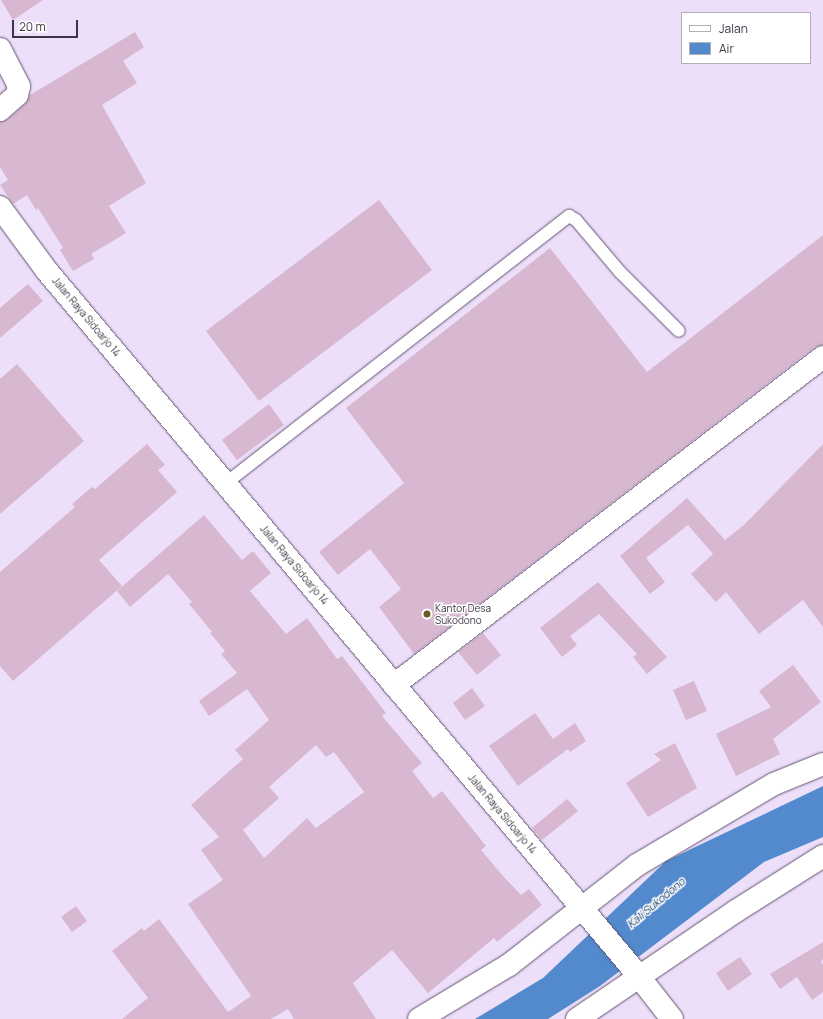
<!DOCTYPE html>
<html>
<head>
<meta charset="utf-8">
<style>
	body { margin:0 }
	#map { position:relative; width:823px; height:1019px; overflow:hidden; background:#eddffa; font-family:Manrope,sans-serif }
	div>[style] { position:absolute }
	.water>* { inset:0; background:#528acd }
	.building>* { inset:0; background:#d8b7d0 }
	.roads { filter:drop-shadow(0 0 1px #635471) drop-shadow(0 0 1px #635471) }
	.service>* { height:12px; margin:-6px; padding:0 6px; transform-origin:6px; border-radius:6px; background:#fff }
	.minor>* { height:22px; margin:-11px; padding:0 11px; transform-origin:11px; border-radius:11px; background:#fff }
	.secondary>* { height:22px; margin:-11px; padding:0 11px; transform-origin:11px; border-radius:11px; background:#fff }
	.dots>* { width:11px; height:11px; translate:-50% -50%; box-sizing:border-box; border:2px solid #fff; border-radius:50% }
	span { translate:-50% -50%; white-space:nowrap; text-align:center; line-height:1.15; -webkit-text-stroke:3px #fff; paint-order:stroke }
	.street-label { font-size:10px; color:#3c3543 }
	.poi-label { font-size:10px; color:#3c3543 }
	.left { translate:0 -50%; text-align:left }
	.water-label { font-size:11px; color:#143b67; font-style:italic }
	.legend { position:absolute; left:681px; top:12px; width:130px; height:52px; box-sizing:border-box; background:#fff; border:1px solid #b1aeb4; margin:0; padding:5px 7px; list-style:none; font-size:12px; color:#3c3543 }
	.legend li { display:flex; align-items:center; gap:8px; height:20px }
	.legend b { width:20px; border:1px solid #b1aeb4 }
	.scale { position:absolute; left:12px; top:20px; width:66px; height:18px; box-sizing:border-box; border:2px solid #3c3543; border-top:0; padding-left:5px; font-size:12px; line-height:14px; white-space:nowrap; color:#3c3543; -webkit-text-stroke:3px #fff; paint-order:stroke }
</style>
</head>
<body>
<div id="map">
	<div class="water">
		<i style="clip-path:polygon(823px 786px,823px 837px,764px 862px,600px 986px,548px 1019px,475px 1019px,543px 978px,666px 861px)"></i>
	</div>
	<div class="building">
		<i style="clip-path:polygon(1px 0,43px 0,13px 20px)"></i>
		<i style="clip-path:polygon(135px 32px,144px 47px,123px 61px,137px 83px,102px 105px,146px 183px,109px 206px,126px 233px,91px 254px,94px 259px,73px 271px,60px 250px,63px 248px,38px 208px,36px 210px,27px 195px,13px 204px,0 185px,8px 180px,0 167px,0 122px,8px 119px,25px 104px,30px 95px)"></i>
		<i style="clip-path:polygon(379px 200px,432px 270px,259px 401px,206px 331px)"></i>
		<i style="clip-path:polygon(823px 235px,823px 345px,815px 347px,414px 654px,379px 607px,401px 589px,370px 549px,338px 575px,319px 552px,404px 483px,346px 408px,550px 248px,647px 372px)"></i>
		<i style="clip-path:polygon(28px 284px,43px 301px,0 338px,0 308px)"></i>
		<i style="clip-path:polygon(17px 364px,84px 441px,0 514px,0 379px)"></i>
		<i style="clip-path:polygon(269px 404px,284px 425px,237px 460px,222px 440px)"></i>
		<i style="clip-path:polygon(147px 444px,165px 465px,158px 470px,177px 492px,99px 560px,122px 586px,13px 681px,0 666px,0 572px,75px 507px,72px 504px,92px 487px,95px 489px)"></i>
		<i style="clip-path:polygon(823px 444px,823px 627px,803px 600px,759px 634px,726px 592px,716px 602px,691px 574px,713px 554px,688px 525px,646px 558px,665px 582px,650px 594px,620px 556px,687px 498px,725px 540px,744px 525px)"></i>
		<i style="clip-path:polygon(evenodd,204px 515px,242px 560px,253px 551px,271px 573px,250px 591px,286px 634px,307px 618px,337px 659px,342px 656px,386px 713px,382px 716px,422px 763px,412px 771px,433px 798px,442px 791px,486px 846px,481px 850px,503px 876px,521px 895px,529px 889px,542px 905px,497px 942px,494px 938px,428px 993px,392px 950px,353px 983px,376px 1019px,294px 1019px,288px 1009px,271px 1019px,122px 1019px,148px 998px,112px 951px,142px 928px,144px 931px,159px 919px,228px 1012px,251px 996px,188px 904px,223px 880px,201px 850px,219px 837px,191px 805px,243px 759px,235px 750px,269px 720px,247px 689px,209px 716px,199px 701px,237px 673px,221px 654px,225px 651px,210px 633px,212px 632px,189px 604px,192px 602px,168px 574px,130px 607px,117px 591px,204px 515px,316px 745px,326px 757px,334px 752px,364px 792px,316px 828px,307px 818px,264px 858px,243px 830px,279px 798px,269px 787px,316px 745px)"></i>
		<i style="clip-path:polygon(598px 582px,667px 657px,647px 674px,633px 657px,637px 654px,599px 614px,570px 636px,577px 645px,562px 657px,540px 628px)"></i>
		<i style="clip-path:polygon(483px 633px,501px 655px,477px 675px,458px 652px)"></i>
		<i style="clip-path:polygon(793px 665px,821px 702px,773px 739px,780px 754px,736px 776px,716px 734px,771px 707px,759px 691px)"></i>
		<i style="clip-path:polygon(694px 681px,707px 711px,686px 720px,673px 690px)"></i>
		<i style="clip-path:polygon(472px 688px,485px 706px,465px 720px,453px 703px)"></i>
		<i style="clip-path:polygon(535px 713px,553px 739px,575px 723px,586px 741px,570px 752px,568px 749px,518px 786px,489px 746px)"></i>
		<i style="clip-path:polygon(675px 743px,697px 788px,648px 817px,626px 783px,661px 760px,654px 754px)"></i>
		<i style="clip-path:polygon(567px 799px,578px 811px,542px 840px,532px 828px)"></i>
		<i style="clip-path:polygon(76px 906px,87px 921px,72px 932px,61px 917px)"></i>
		<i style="clip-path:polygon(823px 942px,823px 959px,821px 961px,823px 965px,823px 992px,812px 1000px,797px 977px,780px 989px,770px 974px)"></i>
		<i style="clip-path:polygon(740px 957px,752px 974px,728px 991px,716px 973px)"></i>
	</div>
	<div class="roads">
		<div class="service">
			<i style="left:226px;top:483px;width:435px;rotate:-37.9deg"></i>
			<i style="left:569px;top:216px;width:8px;rotate:30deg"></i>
			<i style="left:576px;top:220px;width:68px;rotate:49.8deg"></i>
			<i style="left:620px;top:272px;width:83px;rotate:45deg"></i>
		</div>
		<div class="minor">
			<i style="left:0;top:49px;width:42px;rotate:62.8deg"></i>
			<i style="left:19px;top:86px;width:9px;rotate:103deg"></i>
			<i style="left:17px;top:95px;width:23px;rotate:139deg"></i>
			<i style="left:394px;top:685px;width:540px;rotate:-37.4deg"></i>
			<i style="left:419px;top:1019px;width:105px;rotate:-31deg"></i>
			<i style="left:509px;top:965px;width:162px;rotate:-38deg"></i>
			<i style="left:637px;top:865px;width:159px;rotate:-30.6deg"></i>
			<i style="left:774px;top:784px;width:53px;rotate:-22.2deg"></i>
		</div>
		<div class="secondary">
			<i style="left:0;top:207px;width:79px;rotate:53.7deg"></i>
			<i style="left:47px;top:271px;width:911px;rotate:49.99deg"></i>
			<i style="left:633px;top:969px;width:63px;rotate:52deg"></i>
			<i style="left:577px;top:1019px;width:192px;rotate:-34.2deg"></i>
			<i style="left:736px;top:911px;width:103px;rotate:-32.3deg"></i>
		</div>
	</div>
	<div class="dots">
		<i style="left:427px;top:614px;background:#6f5828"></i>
	</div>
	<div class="street-label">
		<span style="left:86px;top:317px;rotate:50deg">Jalan Raya Sidoarjo 14</span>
		<span style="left:294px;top:565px;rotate:50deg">Jalan Raya Sidoarjo 14</span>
		<span style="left:502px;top:814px;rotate:50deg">Jalan Raya Sidoarjo 14</span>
	</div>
	<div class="poi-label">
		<span class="left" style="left:435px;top:614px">Kantor Desa<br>Sukodono</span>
	</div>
	<div class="water-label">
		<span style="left:656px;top:903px;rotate:-40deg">Kali Sukodono</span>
	</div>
	<ul class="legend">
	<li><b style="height:5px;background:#fff"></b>Jalan</li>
	<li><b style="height:11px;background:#528acd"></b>Air</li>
	</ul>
	<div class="scale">20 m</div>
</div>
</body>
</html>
